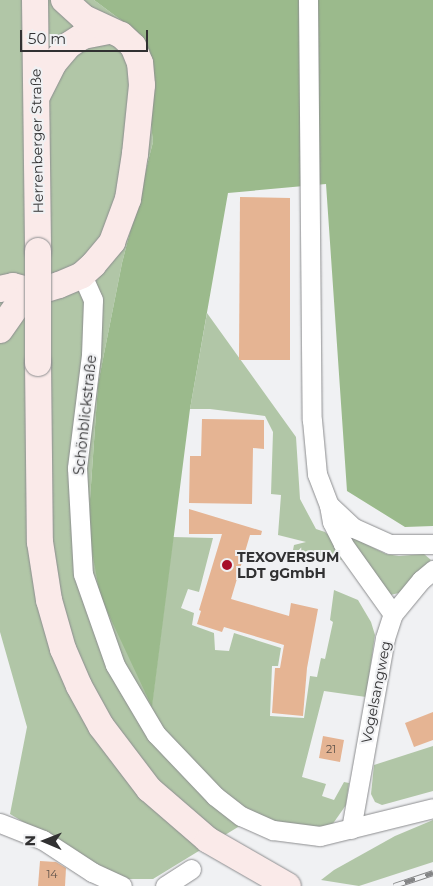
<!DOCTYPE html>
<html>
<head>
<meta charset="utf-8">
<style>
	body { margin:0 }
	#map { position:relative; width:433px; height:886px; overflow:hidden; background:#f0f1f3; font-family:Montserrat,sans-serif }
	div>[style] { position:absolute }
	.green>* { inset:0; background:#b1c6a7 }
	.forest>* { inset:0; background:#9bba8c }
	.building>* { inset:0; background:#e5b493 }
	.roads { filter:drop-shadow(0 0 1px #8c8d8f) drop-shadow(0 0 1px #8c8d8f) }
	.street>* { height:19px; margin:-9.5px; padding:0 9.5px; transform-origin:9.5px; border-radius:9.5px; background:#fff }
	.secondary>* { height:26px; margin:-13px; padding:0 13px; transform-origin:13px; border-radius:13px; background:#faeae9 }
	.rail>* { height:5.5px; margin-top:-2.75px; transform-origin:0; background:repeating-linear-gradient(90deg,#f0f1f3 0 11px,#848586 0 22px); box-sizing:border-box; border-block:1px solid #848586 }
	.bridges { filter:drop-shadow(0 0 1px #8c8d8f) drop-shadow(0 0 1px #8c8d8f) }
	.secondary-bridge>* { height:26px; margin:-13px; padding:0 13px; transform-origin:13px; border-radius:13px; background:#faeae9 }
	.dots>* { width:14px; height:14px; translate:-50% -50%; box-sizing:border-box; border:2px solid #f0f1f3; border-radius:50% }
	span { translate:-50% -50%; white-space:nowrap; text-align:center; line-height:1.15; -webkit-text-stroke:4px #f0f1f3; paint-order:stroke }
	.number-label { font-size:11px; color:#5e524a }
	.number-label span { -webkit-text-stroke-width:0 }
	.street-label { font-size:14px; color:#313132 }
	.poi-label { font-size:14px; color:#313132; font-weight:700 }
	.left { translate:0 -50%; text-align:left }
	.north { position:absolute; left:20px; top:816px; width:50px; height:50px; -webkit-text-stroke:4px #f0f1f3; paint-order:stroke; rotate:271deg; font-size:14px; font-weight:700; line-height:20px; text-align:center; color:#313132 }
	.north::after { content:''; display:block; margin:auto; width:18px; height:22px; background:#313132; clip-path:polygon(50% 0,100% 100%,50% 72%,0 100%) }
	.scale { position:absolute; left:20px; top:30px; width:128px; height:22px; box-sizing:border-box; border:2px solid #313132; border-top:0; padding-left:6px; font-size:15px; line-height:18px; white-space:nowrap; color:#313132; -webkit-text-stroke:4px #f0f1f3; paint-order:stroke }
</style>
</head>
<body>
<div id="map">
	<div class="green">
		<i style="clip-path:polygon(0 0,94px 0,141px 35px,153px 142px,122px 263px,98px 384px,88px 528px,152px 703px,173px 537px,213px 538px,199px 592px,188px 589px,181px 608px,194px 613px,192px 625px,214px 633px,215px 650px,229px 651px,234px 633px,281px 648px,278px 666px,272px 666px,270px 716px,304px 718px,310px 676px,317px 677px,321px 658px,325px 659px,333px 622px,330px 620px,334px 590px,358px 600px,371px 622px,375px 635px,366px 697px,324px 691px,302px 777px,326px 784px,322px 796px,334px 800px,344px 782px,349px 783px,346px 805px,332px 825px,303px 829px,256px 816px,153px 879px,128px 879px,106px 872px,10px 814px,27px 727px,0 632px)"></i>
		<i style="clip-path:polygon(207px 313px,296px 437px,300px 499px,316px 529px,325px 532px,333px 539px,342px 560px,293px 550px,294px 545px,306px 542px,278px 535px,281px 495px,271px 494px,273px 432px,265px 416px,210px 409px,190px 409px)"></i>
		<i style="clip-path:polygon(354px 538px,386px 554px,399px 556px,424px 554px,431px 560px,399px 593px,390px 595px,350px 539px)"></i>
		<i style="clip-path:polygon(433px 746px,433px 791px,382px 805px,375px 802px,371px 794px,374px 765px)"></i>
		<i style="clip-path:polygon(433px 820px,433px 862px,359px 886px,321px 880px,334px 870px,395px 836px)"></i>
	</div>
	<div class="forest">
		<i style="clip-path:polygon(94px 0,433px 0,433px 526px,405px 527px,347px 491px,326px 184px,228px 193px,190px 409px,152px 707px,100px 596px,88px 528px,98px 384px,122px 263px,153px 142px,141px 35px)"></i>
	</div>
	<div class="building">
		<i style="clip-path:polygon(240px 197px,290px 198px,290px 360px,239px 360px)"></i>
		<i style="clip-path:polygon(202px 419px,264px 420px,264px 449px,253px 448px,252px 504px,189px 503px,190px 456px,201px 456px)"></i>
		<i style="clip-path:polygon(189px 509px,262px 531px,261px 535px,250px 535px,231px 599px,289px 616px,291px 603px,318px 609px,307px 668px,303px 716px,272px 713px,275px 668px,280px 668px,284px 645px,224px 627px,222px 632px,197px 624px,201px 611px,199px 610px,222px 534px,189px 534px)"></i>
		<i style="clip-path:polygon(433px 712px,433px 740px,414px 747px,405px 723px)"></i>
		<i style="clip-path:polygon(323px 736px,344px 740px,340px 762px,319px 758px)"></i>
		<i style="clip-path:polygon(40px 861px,56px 862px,66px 868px,65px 886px,38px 886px)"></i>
	</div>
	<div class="roads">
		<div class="street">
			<i style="left:308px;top:0;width:420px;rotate:89.5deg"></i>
			<i style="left:312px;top:420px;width:54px;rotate:84.7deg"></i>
			<i style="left:317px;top:474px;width:33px;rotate:69deg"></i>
			<i style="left:329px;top:505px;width:17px;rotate:80deg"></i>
			<i style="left:332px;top:522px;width:25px;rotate:63deg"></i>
			<i style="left:343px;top:544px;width:86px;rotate:54.5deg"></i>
			<i style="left:82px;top:275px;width:27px;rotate:66deg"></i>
			<i style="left:93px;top:300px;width:55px;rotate:92.1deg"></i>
			<i style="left:91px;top:355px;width:114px;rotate:97.1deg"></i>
			<i style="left:77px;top:468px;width:106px;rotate:86.8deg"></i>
			<i style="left:83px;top:574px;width:96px;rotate:70.6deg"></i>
			<i style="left:115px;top:665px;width:80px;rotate:59.3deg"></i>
			<i style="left:156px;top:734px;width:86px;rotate:46.4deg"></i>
			<i style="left:215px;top:796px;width:33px;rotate:38deg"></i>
			<i style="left:241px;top:816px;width:35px;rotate:24deg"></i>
			<i style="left:273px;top:830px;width:47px;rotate:7.3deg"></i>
			<i style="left:320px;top:836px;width:116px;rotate:-13.9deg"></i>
			<i style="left:329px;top:505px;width:34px;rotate:43deg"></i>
			<i style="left:354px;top:528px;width:39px;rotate:24deg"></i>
			<i style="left:390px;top:544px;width:43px"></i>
			<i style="left:0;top:823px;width:46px;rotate:21.6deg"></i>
			<i style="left:43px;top:840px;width:59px;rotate:33.1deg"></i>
			<i style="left:92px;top:872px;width:33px;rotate:25deg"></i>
			<i style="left:351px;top:829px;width:194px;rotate:-79.9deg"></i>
			<i style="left:385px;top:638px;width:25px;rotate:-72deg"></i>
			<i style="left:393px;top:614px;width:44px;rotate:-50.5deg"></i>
			<i style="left:421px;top:580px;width:16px;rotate:-40deg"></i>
			<i style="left:165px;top:886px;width:31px;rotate:-33deg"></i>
		</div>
		<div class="secondary">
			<i style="left:35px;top:0;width:251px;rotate:89.3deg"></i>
			<i style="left:38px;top:94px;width:34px;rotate:-63deg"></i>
			<i style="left:53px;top:64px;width:25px;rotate:-50deg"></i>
			<i style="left:69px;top:45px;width:17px;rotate:-33deg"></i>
			<i style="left:83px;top:36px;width:26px;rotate:-11deg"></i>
			<i style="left:0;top:289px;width:13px;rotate:-13deg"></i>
			<i style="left:13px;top:286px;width:24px;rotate:15deg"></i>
			<i style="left:0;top:330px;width:33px;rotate:-55deg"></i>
			<i style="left:19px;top:303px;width:20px;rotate:-33deg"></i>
			<i style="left:36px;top:292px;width:24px;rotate:-17deg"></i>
			<i style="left:59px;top:285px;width:25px;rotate:-23deg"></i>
			<i style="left:82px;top:275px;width:15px;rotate:-42deg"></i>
			<i style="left:93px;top:265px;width:30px;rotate:-50deg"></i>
			<i style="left:112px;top:242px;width:46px;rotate:-69.6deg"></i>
			<i style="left:128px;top:199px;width:46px;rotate:-81.2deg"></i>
			<i style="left:135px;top:154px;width:69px;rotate:-84.2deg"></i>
			<i style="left:142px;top:85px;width:22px;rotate:-95deg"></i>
			<i style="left:140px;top:63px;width:18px;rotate:-112deg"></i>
			<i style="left:133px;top:46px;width:16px;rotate:-137deg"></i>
			<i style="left:121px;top:35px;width:41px;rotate:-155.3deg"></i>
			<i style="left:84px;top:18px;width:27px;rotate:-138deg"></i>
			<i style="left:38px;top:363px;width:179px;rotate:89.4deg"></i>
			<i style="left:40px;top:542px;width:59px;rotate:81.2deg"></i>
			<i style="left:49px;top:600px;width:51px;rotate:74.1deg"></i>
			<i style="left:63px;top:649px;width:40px;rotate:66.6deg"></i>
			<i style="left:79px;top:686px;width:46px;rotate:61.2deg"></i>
			<i style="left:101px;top:726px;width:79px;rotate:52.7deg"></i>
			<i style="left:149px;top:789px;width:78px;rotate:40.8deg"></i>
			<i style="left:208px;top:840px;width:92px;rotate:29.9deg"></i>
		</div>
	</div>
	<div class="rail">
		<i style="left:394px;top:886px;width:41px;rotate:-18.4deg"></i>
	</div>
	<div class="bridges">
		<div class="secondary-bridge">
			<i style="left:38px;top:251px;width:112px;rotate:90deg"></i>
		</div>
	</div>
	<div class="dots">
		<i style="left:227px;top:565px;background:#a70e28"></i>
	</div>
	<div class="number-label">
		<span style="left:331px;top:749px">21</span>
		<span style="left:52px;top:874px">14</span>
	</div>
	<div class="street-label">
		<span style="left:37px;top:141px;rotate:-91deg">Herrenberger Straße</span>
		<span style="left:85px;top:415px;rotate:-84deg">Schönblickstraße</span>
		<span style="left:376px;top:692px;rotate:-79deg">Vogelsangweg</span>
	</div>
	<div class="poi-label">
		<span class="left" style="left:237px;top:565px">TEXOVERSUM<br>LDT gGmbH</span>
	</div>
	<div class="north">N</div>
	<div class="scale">50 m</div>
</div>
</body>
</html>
